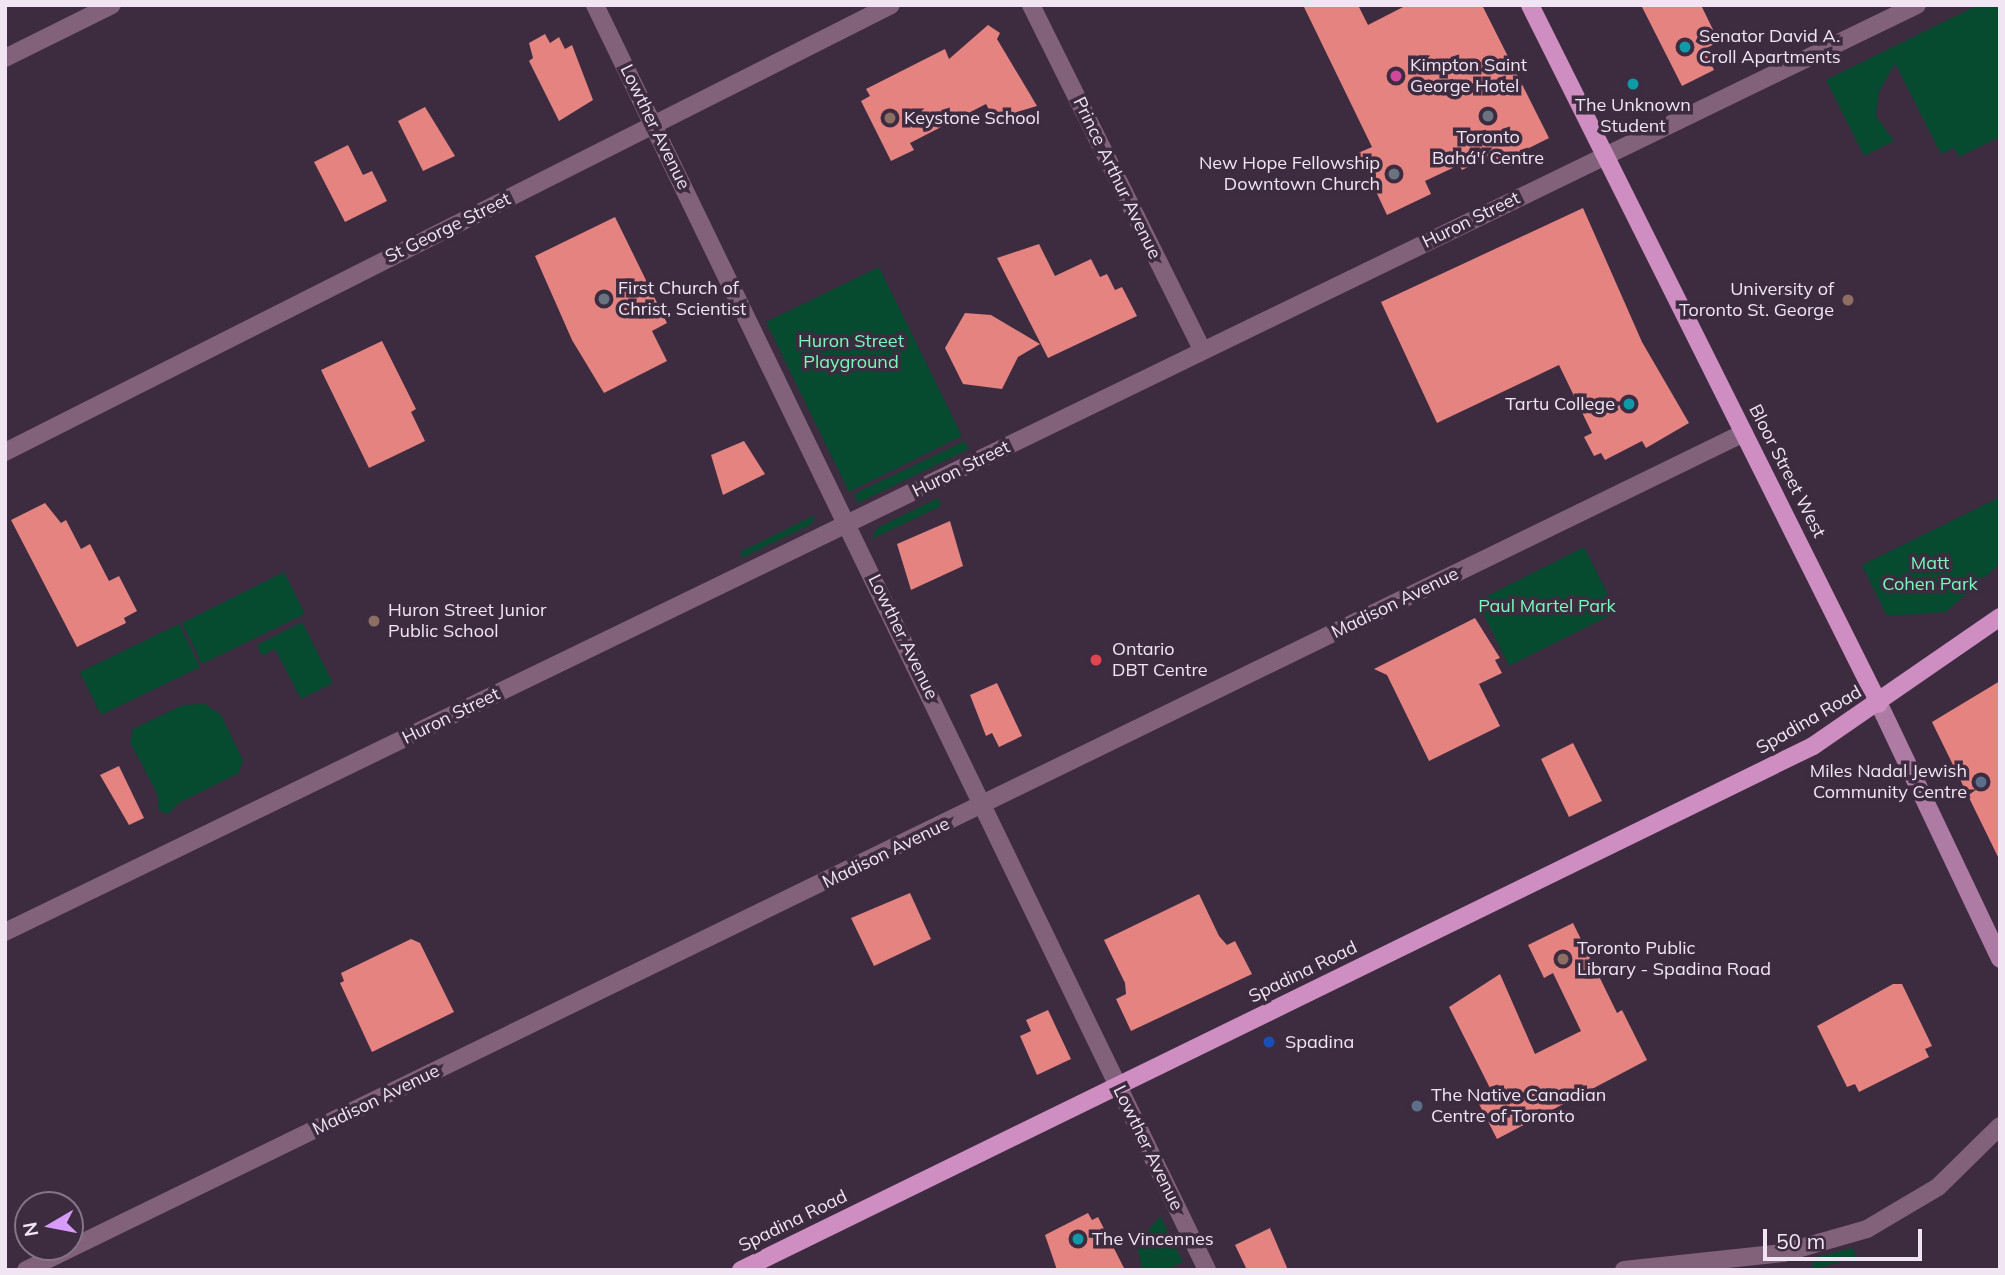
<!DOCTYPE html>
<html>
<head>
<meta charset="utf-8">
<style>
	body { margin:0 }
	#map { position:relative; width:2005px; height:1275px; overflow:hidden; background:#3d2b40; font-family:Mulish,sans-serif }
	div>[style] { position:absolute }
	.green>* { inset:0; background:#064a2f }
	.building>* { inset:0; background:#e48380 }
	.minor>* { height:18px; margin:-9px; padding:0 9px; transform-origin:9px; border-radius:9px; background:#81627a }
	.secondary>* { height:18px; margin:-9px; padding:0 9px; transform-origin:9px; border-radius:9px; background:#ad7ba3 }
	.primary>* { height:18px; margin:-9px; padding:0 9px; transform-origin:9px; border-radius:9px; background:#cf8ec1 }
	.dots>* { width:19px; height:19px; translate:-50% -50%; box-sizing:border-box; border:4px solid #3d2b40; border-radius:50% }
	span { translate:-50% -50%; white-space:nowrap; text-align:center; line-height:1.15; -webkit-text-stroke:7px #3d2b40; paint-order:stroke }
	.poi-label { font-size:18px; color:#f1e5f3 }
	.left { translate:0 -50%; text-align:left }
	.right { translate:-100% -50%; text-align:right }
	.street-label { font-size:18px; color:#f1e5f3 }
	.park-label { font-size:18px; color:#76fdbc }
	.frame { position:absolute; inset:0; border:7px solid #f1e5f3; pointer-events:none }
	.north { position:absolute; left:14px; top:1191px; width:70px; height:70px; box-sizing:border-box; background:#3d2b40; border:2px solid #857588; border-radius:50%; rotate:260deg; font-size:19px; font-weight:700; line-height:28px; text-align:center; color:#f1e5f3 }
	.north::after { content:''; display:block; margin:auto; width:24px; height:32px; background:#d79bf9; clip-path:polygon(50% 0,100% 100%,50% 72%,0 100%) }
	.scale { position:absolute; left:1763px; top:1229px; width:159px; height:32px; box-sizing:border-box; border:4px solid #f1e5f3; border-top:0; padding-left:9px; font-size:21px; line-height:24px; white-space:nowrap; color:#f1e5f3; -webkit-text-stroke:5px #3d2b40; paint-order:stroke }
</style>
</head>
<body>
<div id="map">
	<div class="green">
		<i style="clip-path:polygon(1978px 5px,2000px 5px,2000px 137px,1959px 157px,1954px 148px,1941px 154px,1895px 63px,1879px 92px,1876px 116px,1894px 141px,1864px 156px,1826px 80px)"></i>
		<i style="clip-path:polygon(879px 267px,962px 436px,849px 492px,766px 322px)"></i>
		<i style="clip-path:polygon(965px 441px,969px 449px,858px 503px,854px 494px)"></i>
		<i style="clip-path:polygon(2000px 497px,2000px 564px,1946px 612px,1887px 616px,1862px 565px)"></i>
		<i style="clip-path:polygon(938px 498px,941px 506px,872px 539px,877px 528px)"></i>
		<i style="clip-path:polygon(815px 515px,812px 524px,742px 558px,740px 552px)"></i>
		<i style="clip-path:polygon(1584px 547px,1617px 612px,1509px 666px,1477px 601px)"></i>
		<i style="clip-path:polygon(284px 572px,305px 614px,202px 664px,182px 623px)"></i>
		<i style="clip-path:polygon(302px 622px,333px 683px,301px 699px,275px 649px,262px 656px,257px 645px)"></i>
		<i style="clip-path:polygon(179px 624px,200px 667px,101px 715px,80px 672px)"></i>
		<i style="clip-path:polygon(205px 704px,221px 715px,243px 760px,239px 773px,179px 803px,168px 814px,159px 811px,157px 793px,130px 742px,133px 729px,183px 705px)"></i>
		<i style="clip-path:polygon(1160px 1216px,1183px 1262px,1166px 1270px,1142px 1270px,1137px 1245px)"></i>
		<i style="clip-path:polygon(1852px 1248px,1857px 1257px,1812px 1270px,1813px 1258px)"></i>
	</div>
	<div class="building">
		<i style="clip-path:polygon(1303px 5px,1358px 5px,1368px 25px,1407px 5px,1482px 5px,1549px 138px,1499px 163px,1494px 154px,1462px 170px,1459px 165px,1425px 181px,1431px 194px,1387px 215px,1358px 153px,1372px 147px)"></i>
		<i style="clip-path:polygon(1641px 5px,1701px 5px,1719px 42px,1704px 49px,1714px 70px,1682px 86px)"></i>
		<i style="clip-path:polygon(988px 25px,1000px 33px,997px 39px,1037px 106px,994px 119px,986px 104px,910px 143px,914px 150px,891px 161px,861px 101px,870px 96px,866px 89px,945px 49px,949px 59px)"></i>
		<i style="clip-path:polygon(545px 34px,550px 43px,559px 37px,565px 49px,572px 45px,593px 100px,559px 121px,529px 61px,533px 58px,529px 43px)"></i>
		<i style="clip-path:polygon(425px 107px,455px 156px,423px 171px,398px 121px)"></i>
		<i style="clip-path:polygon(348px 145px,363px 175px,372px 171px,387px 201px,345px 222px,314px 162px)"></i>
		<i style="clip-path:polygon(1583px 208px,1642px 342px,1689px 423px,1646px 448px,1642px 441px,1605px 460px,1601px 453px,1594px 456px,1584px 437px,1592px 433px,1559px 365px,1437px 423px,1381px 302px)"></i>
		<i style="clip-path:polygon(615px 217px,667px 323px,652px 331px,667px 361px,604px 393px,572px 340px,535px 256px)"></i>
		<i style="clip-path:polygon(1039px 244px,1055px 276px,1091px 259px,1100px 277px,1107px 274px,1115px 290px,1122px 287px,1137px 316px,1048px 358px,997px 258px)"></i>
		<i style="clip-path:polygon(965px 313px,991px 315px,1040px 344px,1018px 357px,1002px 389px,963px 384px,945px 348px)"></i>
		<i style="clip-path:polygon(382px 341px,416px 409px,411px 412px,425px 441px,369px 468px,321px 370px)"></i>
		<i style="clip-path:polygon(744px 441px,765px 474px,723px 495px,711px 455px)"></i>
		<i style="clip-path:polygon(45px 503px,61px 523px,66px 520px,81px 549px,90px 544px,109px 581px,119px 576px,137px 611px,124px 618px,126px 623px,77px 647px,11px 520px)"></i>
		<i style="clip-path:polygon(950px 521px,963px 566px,911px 590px,897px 544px)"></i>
		<i style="clip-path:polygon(1475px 618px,1500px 658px,1495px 660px,1502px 673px,1479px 684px,1500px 726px,1429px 761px,1387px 675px,1374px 669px)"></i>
		<i style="clip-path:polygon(2000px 681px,2000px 861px,1932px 722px)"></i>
		<i style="clip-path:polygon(997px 683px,1022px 736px,999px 747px,992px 733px,986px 736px,970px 695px)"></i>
		<i style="clip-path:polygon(1573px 743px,1602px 801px,1569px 817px,1541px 759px)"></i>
		<i style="clip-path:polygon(119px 766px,144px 818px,129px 825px,100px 775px)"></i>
		<i style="clip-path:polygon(910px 893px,931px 939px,874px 966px,851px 918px)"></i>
		<i style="clip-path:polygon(1199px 894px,1219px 936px,1227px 945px,1235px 941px,1252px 974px,1131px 1031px,1116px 999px,1126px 994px,1125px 983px,1104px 940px)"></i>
		<i style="clip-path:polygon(1573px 923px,1617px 1013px,1622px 1010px,1647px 1060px,1497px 1139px,1478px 1102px,1493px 1094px,1449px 1007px,1500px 974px,1535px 1054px,1581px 1031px,1553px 973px,1544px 978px,1528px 945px)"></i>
		<i style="clip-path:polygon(411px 939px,420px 943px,454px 1012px,372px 1052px,340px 983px,344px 981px,341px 973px)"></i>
		<i style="clip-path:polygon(1893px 984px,1902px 984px,1932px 1046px,1925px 1049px,1929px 1057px,1859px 1092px,1855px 1084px,1847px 1087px,1817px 1026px)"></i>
		<i style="clip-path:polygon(1048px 1010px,1071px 1059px,1037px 1075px,1020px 1036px,1031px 1031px,1026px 1020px)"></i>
		<i style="clip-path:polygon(1088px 1213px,1092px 1220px,1098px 1217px,1125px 1270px,1057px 1270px,1045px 1235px)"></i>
		<i style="clip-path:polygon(1270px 1228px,1288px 1270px,1247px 1270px,1235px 1245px)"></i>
	</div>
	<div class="minor">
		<i style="left:595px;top:5px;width:1405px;rotate:64.18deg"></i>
		<i style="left:1031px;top:5px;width:385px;rotate:63.6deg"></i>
		<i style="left:5px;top:58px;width:119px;rotate:-26.4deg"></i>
		<i style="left:5px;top:452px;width:992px;rotate:-26.77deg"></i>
		<i style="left:5px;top:932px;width:2125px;rotate:-25.87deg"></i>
		<i style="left:26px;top:1270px;width:1911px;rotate:-25.98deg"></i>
		<i style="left:1624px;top:1270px;width:160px;rotate:-6.1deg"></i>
		<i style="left:1783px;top:1253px;width:87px;rotate:-15.9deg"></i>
		<i style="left:1867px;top:1229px;width:82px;rotate:-30.6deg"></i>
		<i style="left:1938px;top:1187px;width:87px;rotate:-44.5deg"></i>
	</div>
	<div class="secondary">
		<i style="left:1879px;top:704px;width:282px;rotate:64.6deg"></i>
	</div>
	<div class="primary">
		<i style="left:1530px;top:5px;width:781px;rotate:63.47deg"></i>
		<i style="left:741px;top:1270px;width:1193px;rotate:-26.05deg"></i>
		<i style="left:1813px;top:746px;width:227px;rotate:-34.6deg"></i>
	</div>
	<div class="dots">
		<i style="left:1685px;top:47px;background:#0f9aa8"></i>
		<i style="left:1396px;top:76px;background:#d1479c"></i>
		<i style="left:1633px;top:84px;background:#0f9aa8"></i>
		<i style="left:1488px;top:116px;background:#6b7280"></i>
		<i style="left:890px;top:118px;background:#8d6e63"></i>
		<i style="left:1394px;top:174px;background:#6b7280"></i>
		<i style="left:604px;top:299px;background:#6b7280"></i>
		<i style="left:1848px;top:300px;background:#8d6e63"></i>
		<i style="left:1629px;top:404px;background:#0f9aa8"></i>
		<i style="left:374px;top:621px;background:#8d6e63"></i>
		<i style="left:1096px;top:660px;background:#e0444e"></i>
		<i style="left:1981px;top:782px;background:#5c6f8a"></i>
		<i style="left:1563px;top:959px;background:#8d6e63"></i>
		<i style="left:1269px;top:1042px;background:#1a4fb4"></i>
		<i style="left:1417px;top:1106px;background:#5c6f8a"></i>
		<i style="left:1078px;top:1239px;background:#0f9aa8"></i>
	</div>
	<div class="poi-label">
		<span class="left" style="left:1699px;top:47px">Senator David A.<br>Croll Apartments</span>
		<span class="left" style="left:1410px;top:76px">Kimpton Saint<br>George Hotel</span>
		<span style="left:1633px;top:116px">The Unknown<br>Student</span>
		<span class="left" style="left:904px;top:118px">Keystone School</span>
		<span style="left:1488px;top:148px">Toronto<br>Bahá'í Centre</span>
		<span class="right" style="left:1380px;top:174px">New Hope Fellowship<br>Downtown Church</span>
		<span class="left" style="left:618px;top:299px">First Church of<br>Christ, Scientist</span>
		<span class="right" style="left:1834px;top:300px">University of<br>Toronto St. George</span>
		<span class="right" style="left:1615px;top:404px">Tartu College</span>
		<span class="left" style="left:388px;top:621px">Huron Street Junior<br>Public School</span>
		<span class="left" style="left:1112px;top:660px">Ontario<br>DBT Centre</span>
		<span class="right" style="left:1967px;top:782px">Miles Nadal Jewish<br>Community Centre</span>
		<span class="left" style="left:1577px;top:959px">Toronto Public<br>Library - Spadina Road</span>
		<span class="left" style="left:1285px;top:1042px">Spadina</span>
		<span class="left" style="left:1431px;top:1106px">The Native Canadian<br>Centre of Toronto</span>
		<span class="left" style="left:1092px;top:1239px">The Vincennes</span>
	</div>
	<div class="street-label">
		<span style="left:655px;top:127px;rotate:64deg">Lowther Avenue</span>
		<span style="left:1117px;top:178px;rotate:64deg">Prince Arthur Avenue</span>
		<span style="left:1471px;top:220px;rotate:-26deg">Huron Street</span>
		<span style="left:448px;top:228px;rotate:-26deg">St George Street</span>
		<span style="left:961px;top:469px;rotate:-26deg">Huron Street</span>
		<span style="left:1787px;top:471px;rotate:63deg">Bloor Street West</span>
		<span style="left:1395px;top:603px;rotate:-26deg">Madison Avenue</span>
		<span style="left:903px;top:637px;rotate:64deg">Lowther Avenue</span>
		<span style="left:451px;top:716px;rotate:-26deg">Huron Street</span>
		<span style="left:1809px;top:720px;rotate:-30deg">Spadina Road</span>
		<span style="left:886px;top:853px;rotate:-26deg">Madison Avenue</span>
		<span style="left:1303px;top:972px;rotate:-26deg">Spadina Road</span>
		<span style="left:376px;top:1100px;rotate:-26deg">Madison Avenue</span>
		<span style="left:1148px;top:1148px;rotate:64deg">Lowther Avenue</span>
		<span style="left:793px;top:1221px;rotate:-26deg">Spadina Road</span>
	</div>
	<div class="park-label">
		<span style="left:851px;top:352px">Huron Street<br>Playground</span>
		<span style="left:1930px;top:574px">Matt<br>Cohen Park</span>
		<span style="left:1547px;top:606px">Paul Martel Park</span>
	</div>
	<div class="frame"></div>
	<div class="north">N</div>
	<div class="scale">50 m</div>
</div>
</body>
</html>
